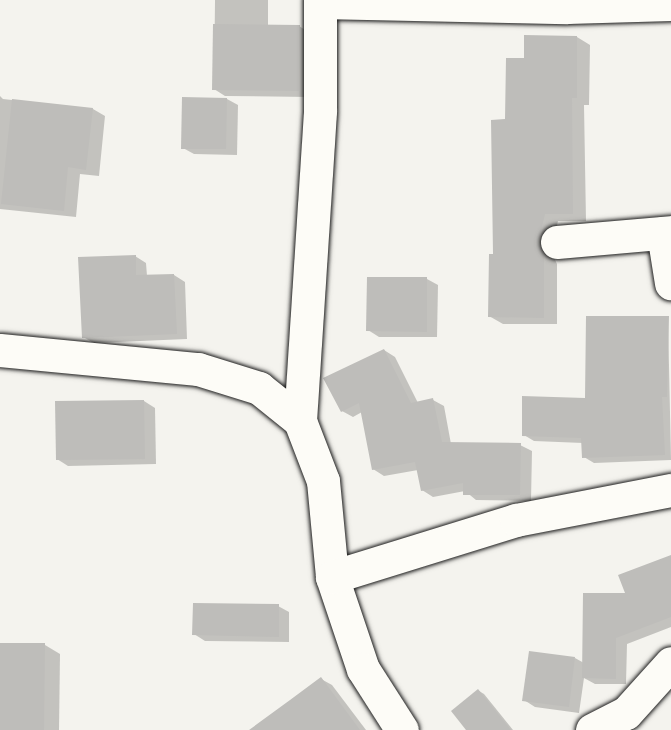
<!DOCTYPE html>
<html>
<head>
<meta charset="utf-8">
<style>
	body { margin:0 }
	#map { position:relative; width:671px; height:730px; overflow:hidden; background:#f4f3ee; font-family:Dekko,sans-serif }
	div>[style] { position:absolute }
	.shadow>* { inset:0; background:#0003 }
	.building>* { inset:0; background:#bebdba }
	.roads { filter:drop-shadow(0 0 2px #1c1c1c) drop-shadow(0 0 2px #1c1c1c) }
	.minor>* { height:33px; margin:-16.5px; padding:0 16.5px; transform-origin:16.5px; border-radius:16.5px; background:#fdfcf7 }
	span { translate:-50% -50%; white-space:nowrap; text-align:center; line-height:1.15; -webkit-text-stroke:4.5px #fdfcf7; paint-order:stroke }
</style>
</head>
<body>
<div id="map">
	<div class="shadow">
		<i style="clip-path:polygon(215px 0,268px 0,268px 26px,299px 26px,310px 33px,310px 97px,225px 96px,214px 89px)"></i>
		<i style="clip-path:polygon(577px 37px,590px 45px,589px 105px,584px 105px,586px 221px,558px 221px,551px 251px,557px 264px,557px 324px,503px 324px,489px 316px,506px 121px,526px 60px)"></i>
		<i style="clip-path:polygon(0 96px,3px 99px,93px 109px,105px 116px,99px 176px,80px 174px,76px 217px,0 209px)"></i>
		<i style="clip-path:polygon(227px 99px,238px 105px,237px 155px,194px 154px,183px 148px)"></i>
		<i style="clip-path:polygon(135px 256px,146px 263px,147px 276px,174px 275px,185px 282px,187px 339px,94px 343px,83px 337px)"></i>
		<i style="clip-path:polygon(427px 279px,438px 285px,437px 337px,379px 337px,368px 330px)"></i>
		<i style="clip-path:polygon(668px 318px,671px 460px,594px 463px,584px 457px,583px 443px,534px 441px,524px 435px,586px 399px)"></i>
		<i style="clip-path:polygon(384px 350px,395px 357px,418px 403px,433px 400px,444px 406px,451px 444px,520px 445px,532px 451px,531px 501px,476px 500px,465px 491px,433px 497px,422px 490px,418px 470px,384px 476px,373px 469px,362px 412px,353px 417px,342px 411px)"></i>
		<i style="clip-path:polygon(144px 401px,155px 408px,156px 464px,68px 466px,57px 459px)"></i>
		<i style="clip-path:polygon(671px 558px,671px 627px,627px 644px,626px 684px,595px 684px,584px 678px,579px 713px,535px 707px,524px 700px,575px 658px,584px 663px,627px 594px)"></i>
		<i style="clip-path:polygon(278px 606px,289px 612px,289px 642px,205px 641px,194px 634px)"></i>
		<i style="clip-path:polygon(0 644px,45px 645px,60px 654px,59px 730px,0 730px)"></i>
		<i style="clip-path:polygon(321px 679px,332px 685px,366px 730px,267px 730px)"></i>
		<i style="clip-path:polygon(479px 691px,484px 694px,513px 730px,468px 730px)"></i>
	</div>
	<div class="building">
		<i style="clip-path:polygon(213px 24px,300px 25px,299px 91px,212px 90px)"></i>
		<i style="clip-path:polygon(524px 35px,577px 36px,577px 98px,572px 98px,573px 214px,545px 214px,538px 243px,544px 255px,544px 318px,488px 317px,489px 254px,493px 254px,491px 120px,505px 119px,506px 58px,524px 58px)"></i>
		<i style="clip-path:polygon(182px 97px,227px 98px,226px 149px,181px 149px)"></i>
		<i style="clip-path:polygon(12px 99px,93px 108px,86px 170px,68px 167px,64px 211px,1px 204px)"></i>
		<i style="clip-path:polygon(136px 255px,136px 275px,174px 274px,177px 334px,82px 338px,78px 257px)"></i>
		<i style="clip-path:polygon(367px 277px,427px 277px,427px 332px,366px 331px)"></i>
		<i style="clip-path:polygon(586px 316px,669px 316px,667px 397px,662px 397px,665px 455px,582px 458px,581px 438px,522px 436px,522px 396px,585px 398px)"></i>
		<i style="clip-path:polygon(384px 349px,411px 403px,433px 398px,442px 442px,521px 443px,520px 495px,463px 495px,463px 483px,421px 491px,415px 462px,372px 470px,359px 403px,341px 412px,323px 378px)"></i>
		<i style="clip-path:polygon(144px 400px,145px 459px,56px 460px,55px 401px)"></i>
		<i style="clip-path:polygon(671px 555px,671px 617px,616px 638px,616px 679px,582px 678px,583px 593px,625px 593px,618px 575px)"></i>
		<i style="clip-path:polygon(193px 603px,279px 604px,279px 637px,192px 635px)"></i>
		<i style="clip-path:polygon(0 643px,45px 643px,44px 730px,0 730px)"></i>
		<i style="clip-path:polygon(529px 651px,575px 657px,569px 707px,522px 701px)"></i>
		<i style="clip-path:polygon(321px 677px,360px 730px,249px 730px,290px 700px)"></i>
		<i style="clip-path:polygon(478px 689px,511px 730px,466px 730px,451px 711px)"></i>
	</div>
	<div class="roads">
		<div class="minor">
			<i style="left:320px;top:2px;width:247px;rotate:1.2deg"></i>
			<i style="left:567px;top:7px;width:104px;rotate:-1.7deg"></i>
			<i style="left:663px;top:233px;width:51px;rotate:80.9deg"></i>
			<i style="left:557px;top:242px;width:114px;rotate:-5deg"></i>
			<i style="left:0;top:350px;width:199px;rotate:5.5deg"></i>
			<i style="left:198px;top:369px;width:64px;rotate:17.3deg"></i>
			<i style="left:259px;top:388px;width:53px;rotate:38.8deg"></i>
			<i style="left:300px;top:421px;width:64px;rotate:69deg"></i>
			<i style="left:323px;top:481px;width:96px;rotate:84.6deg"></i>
			<i style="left:332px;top:577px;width:97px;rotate:71.4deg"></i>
			<i style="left:363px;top:669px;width:72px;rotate:57.4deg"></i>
			<i style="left:300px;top:421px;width:312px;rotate:-86.3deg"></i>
			<i style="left:320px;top:110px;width:110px;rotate:-90deg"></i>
			<i style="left:332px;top:577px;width:193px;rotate:-17.2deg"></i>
			<i style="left:516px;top:520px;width:158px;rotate:-11deg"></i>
			<i style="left:592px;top:730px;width:38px;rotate:-27deg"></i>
			<i style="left:626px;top:713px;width:67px;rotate:-48deg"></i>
		</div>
	</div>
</div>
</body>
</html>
